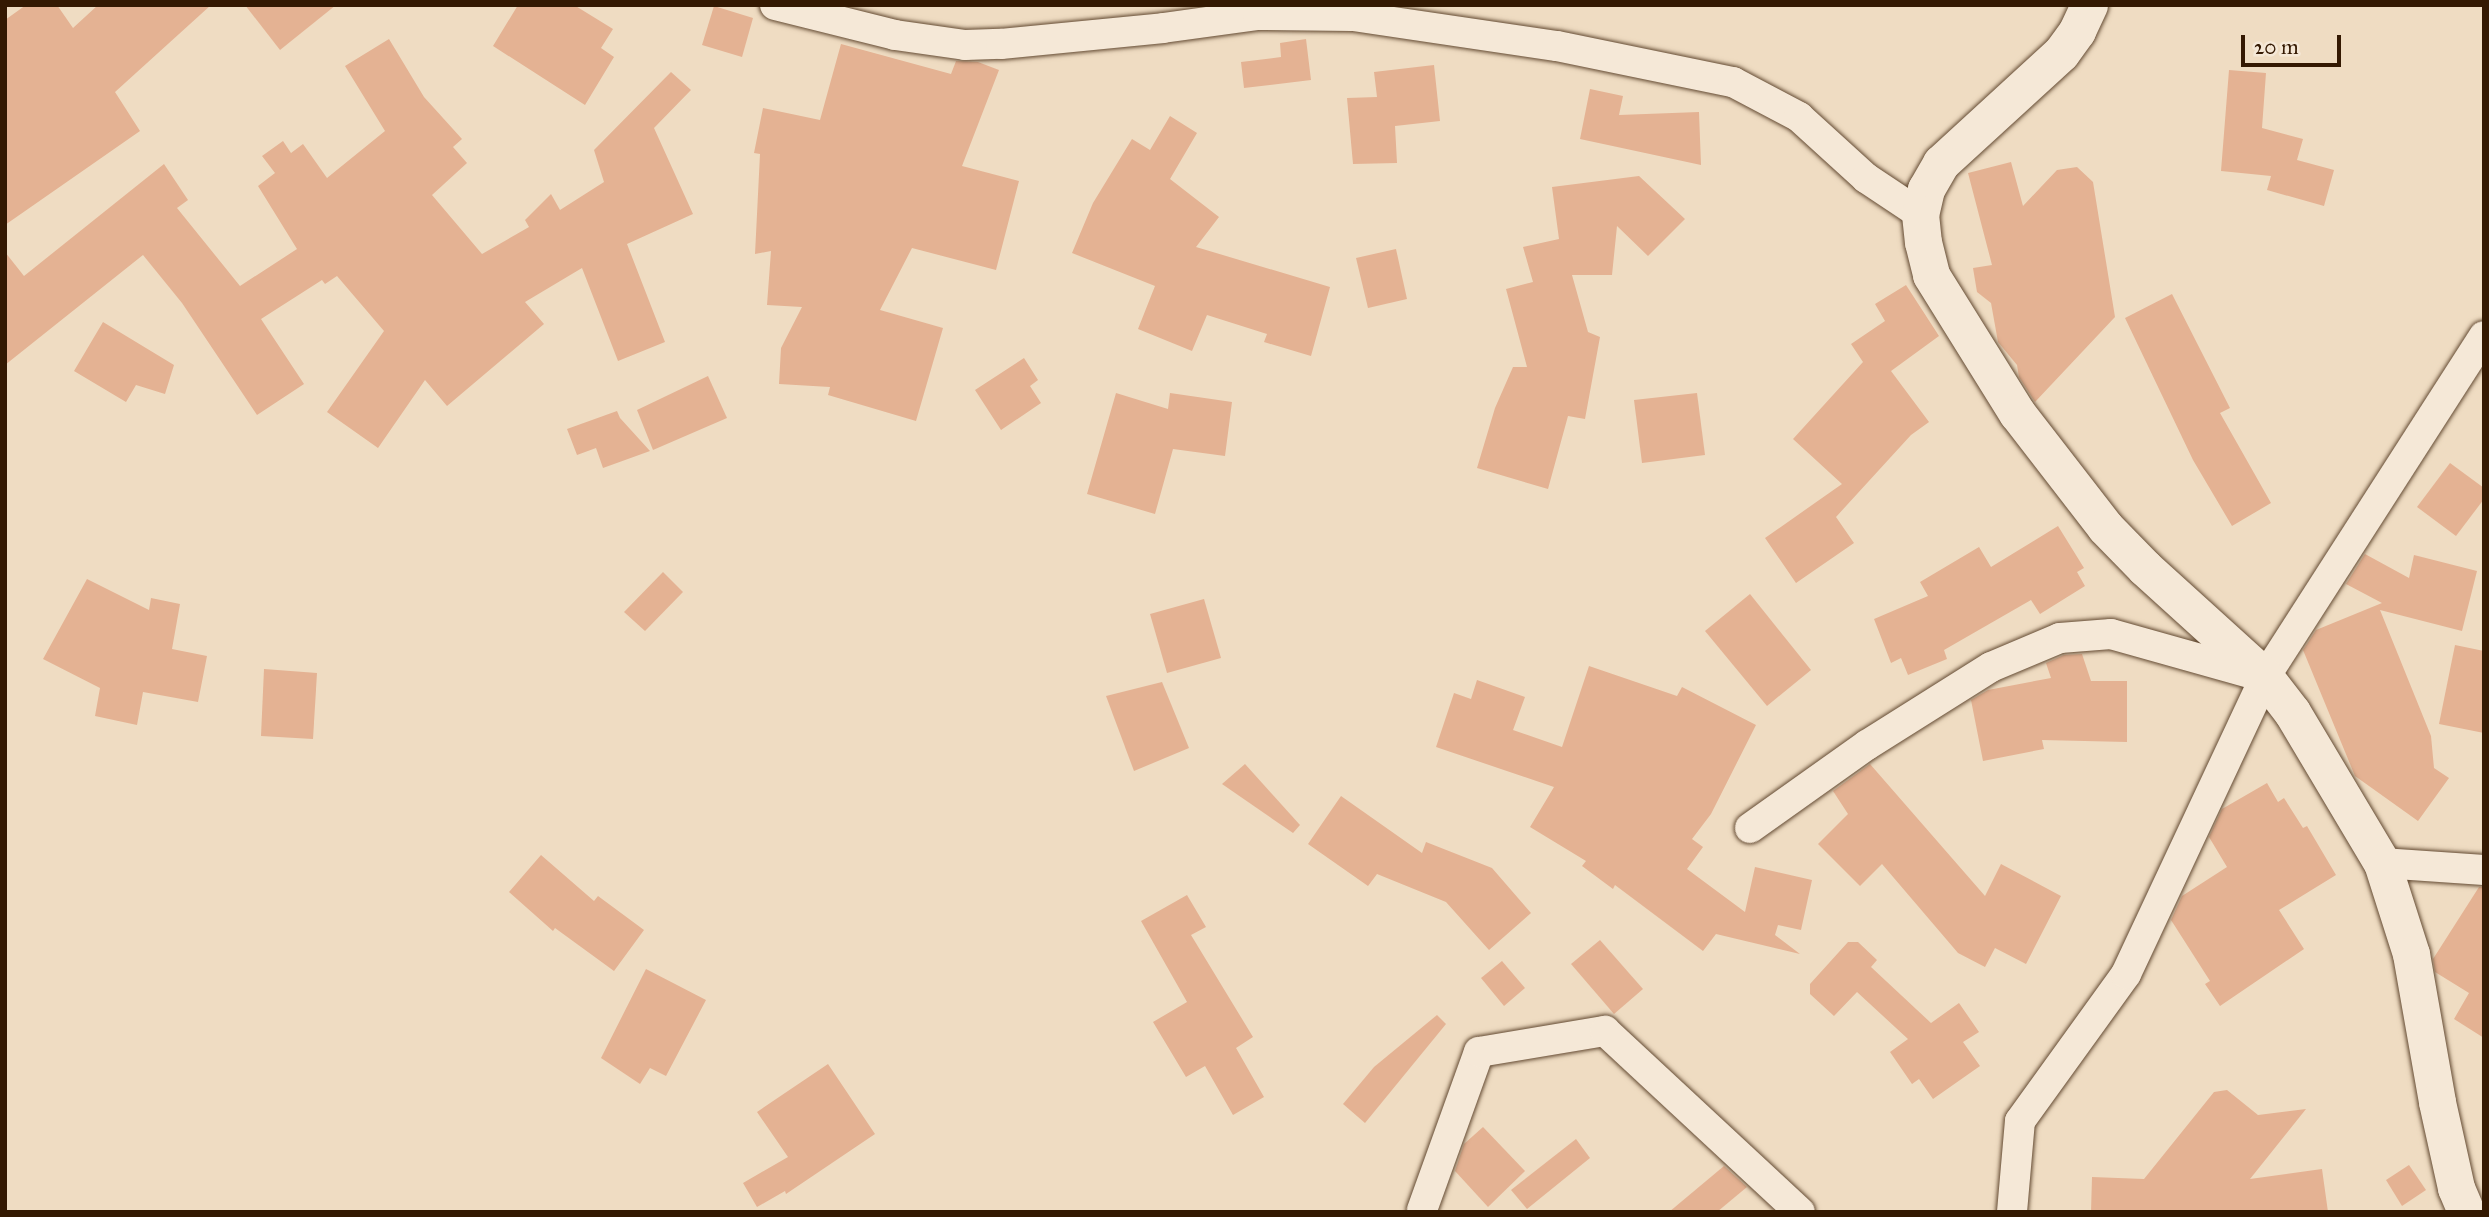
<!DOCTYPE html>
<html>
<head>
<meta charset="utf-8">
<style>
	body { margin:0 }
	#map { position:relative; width:2489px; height:1217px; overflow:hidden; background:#efdcc2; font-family:"IM FELL Great Primer",serif }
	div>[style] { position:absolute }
	.building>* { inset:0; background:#e4b293 }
	.roads { filter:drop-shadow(0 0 2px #634a32) drop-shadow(0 0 2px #634a32) }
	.minor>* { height:30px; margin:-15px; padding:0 15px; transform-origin:15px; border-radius:15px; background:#f5e8d7 }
	.tertiary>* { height:37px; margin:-18.5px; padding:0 18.5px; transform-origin:18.5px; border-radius:18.5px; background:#f5e8d7 }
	span { translate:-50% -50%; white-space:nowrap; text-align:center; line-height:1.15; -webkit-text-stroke:7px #f5e8d7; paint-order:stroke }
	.frame { position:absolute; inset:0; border:7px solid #341902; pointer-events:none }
	.scale { position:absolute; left:2241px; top:35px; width:100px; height:32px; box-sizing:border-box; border:4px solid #341902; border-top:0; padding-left:9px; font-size:21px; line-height:24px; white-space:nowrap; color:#341902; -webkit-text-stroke:5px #f5e8d7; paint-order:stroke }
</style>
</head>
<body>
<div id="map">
	<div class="building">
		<i style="clip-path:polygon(26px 5px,57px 5px,73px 28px,98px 5px,211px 5px,115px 92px,140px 131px,5px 225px,5px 20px)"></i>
		<i style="clip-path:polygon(245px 5px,336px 5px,280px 50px)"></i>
		<i style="clip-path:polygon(518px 5px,574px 5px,613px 29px,601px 48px,614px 57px,585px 105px,493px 46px)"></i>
		<i style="clip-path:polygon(714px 6px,753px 18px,742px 57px,702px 45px)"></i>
		<i style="clip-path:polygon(389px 39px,424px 97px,462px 139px,453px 147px,467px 163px,432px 195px,482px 254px,529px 227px,525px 220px,551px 194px,560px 210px,604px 182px,594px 150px,671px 72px,691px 90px,654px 128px,693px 214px,627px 244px,665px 342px,618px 361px,582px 268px,525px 302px,544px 324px,447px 406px,425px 380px,378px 448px,327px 412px,384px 331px,337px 276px,325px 284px,322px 280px,261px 319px,304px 384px,257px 415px,182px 303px,143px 255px,5px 365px,5px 252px,24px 276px,164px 164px,188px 200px,177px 208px,240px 286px,297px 249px,258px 186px,275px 173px,262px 156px,283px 141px,291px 153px,303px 144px,327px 178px,385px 131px,345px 66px)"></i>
		<i style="clip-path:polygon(1306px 39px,1311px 80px,1244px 88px,1241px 62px,1281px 57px,1280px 43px)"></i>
		<i style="clip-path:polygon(841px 44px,951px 74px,956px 61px,978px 62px,999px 70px,962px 166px,1019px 181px,996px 270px,912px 248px,880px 310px,943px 328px,916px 421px,828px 395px,830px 387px,779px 384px,781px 348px,802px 307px,767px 305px,771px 251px,755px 254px,760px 154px,754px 153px,763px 108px,820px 120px)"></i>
		<i style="clip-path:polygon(1434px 65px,1440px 121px,1395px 126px,1397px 163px,1353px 164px,1347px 98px,1377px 97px,1374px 72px)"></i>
		<i style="clip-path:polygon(2229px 70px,2266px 73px,2262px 128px,2303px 139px,2297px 160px,2334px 170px,2324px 206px,2267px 190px,2271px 176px,2221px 171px)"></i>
		<i style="clip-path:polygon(1590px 89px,1623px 96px,1619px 115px,1699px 112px,1701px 165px,1580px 139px)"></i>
		<i style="clip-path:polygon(1170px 116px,1197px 133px,1170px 179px,1219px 217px,1196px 247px,1330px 287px,1311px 356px,1264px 342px,1267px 334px,1207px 315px,1192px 351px,1138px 329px,1155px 286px,1072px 253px,1093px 203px,1132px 139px,1150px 150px)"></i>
		<i style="clip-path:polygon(2011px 162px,2023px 206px,2057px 170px,2077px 167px,2093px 182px,2115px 317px,2035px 402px,2019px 377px,2017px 365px,1998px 342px,1991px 303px,1977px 292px,1973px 268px,1992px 265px,1968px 173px)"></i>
		<i style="clip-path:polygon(1639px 176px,1685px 219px,1648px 256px,1617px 226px,1612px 275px,1572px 275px,1588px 332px,1600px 337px,1585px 419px,1568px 416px,1548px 489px,1477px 468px,1495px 408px,1513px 367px,1527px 367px,1506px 289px,1533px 282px,1523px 247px,1559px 239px,1552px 187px)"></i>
		<i style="clip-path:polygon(1396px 249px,1407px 299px,1368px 308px,1356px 258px)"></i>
		<i style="clip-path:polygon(1906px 285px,1939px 336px,1891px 371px,1929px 422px,1911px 435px,1836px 517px,1854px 543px,1796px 583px,1765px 538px,1842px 484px,1793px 439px,1863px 362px,1851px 344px,1885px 321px,1875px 304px)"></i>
		<i style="clip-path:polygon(2172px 294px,2230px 408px,2220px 413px,2271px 503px,2232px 526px,2193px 460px,2125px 318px)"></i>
		<i style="clip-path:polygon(103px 322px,174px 365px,165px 394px,136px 385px,126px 402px,74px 371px)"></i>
		<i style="clip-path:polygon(1024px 358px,1038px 380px,1030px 386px,1041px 403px,1001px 430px,975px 390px)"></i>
		<i style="clip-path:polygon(708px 376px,727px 418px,653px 450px,637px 410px)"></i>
		<i style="clip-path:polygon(1116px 393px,1168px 409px,1170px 393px,1232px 402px,1225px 456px,1173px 449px,1155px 514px,1087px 494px)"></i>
		<i style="clip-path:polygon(1697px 393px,1705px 455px,1642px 463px,1634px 400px)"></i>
		<i style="clip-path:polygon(617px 411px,620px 418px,650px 451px,603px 468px,596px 448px,577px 455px,567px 429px)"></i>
		<i style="clip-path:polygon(2450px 463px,2484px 488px,2484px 499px,2456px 536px,2417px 507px)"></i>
		<i style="clip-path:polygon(2058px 526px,2084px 568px,2077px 572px,2085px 586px,2040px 614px,2031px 600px,1944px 650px,1947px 659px,1908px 675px,1901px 658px,1891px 663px,1874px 619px,1928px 596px,1920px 582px,1979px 547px,1991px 567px)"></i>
		<i style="clip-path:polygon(2365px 554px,2409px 578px,2414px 555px,2477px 571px,2462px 631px,2380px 610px,2431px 736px,2434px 768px,2449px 778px,2418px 821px,2355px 776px,2303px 650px,2316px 630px,2382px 603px,2346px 584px)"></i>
		<i style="clip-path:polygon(663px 572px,683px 592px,645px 631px,624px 612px)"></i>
		<i style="clip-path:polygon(87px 579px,149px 610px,151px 598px,180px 604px,172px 649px,207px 656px,198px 702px,143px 692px,137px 725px,95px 716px,100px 688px,43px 659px)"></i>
		<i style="clip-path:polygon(1750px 594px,1811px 670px,1767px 706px,1705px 631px)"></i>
		<i style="clip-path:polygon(1204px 599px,1221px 658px,1167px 673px,1150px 614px)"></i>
		<i style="clip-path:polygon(2455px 645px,2484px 651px,2484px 733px,2439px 724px)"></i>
		<i style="clip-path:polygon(2082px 654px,2091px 681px,2127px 681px,2127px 742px,2042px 740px,2044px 749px,1983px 761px,1971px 700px,1988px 690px,2051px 678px,2046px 663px,2064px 655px)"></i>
		<i style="clip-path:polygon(1589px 666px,1677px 696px,1682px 687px,1756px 725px,1711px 814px,1692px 839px,1703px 847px,1687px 869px,1745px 912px,1755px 867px,1812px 880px,1801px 930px,1778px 925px,1775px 935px,1800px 954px,1716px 934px,1703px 951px,1615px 885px,1613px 889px,1582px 866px,1586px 861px,1530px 827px,1554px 787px,1436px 747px,1454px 693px,1471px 699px,1477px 680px,1525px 697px,1513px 730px,1562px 747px)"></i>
		<i style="clip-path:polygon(264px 669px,317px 673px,313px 739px,261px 736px)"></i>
		<i style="clip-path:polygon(1162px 682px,1189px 748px,1134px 771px,1106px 696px)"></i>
		<i style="clip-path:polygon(1245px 764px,1300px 825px,1293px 833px,1222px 784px)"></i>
		<i style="clip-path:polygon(1870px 764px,1985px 896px,2001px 864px,2061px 896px,2026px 964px,1995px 948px,1985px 967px,1958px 953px,1882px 864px,1860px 886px,1818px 844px,1848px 814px,1833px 791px)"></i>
		<i style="clip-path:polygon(2267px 783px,2278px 802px,2284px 798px,2303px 828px,2307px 826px,2336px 875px,2279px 910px,2304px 949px,2220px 1006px,2205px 984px,2210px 981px,2171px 920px,2182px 896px,2227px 867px,2209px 837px,2222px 809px)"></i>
		<i style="clip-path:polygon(1341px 796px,1422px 853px,1426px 842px,1492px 868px,1531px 913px,1489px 950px,1446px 902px,1377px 874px,1368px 886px,1308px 844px)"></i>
		<i style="clip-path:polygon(541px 855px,594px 901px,598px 896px,644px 930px,614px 971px,555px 928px,553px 931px,509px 892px)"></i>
		<i style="clip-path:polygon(2479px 887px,2484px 887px,2484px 1038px,2454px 1019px,2469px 993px,2435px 972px,2433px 959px)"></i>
		<i style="clip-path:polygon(1187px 895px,1206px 927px,1191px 935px,1253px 1037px,1236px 1048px,1264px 1097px,1233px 1115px,1205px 1066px,1186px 1077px,1153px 1022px,1187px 1002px,1141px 921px)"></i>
		<i style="clip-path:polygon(1600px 940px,1643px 989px,1614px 1014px,1571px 964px)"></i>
		<i style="clip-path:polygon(1848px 942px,1858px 942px,1877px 960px,1871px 967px,1931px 1023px,1959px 1003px,1979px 1032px,1963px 1042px,1980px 1066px,1933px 1099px,1919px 1079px,1912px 1084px,1890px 1052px,1908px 1039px,1857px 992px,1834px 1016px,1810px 994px,1810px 984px)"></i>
		<i style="clip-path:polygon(1502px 961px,1525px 988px,1504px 1006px,1481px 978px)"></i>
		<i style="clip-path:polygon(646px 969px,706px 1000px,666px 1076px,650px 1068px,640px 1084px,601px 1058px)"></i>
		<i style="clip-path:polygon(1437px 1015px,1446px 1024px,1365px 1123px,1343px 1104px,1374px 1067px)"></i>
		<i style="clip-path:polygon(828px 1064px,875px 1134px,786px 1194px,785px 1191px,757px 1207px,743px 1183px,788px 1157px,757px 1112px)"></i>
		<i style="clip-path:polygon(2227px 1090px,2258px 1115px,2306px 1109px,2250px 1179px,2322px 1169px,2328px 1212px,2091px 1212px,2092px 1177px,2144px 1179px,2214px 1092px)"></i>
		<i style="clip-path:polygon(1483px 1127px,1525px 1171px,1488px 1207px,1455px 1171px,1464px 1144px)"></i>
		<i style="clip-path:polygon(1576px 1139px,1590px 1158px,1527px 1209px,1511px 1190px)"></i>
		<i style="clip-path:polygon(2409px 1165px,2426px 1190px,2402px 1206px,2386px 1180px)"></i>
		<i style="clip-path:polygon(1724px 1166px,1747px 1187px,1717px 1212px,1669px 1212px)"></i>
	</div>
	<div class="roads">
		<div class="minor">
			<i style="left:775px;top:5px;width:124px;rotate:14deg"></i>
			<i style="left:895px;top:35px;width:71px;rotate:8.1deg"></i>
			<i style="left:965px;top:45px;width:36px;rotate:-2deg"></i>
			<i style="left:1001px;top:44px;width:163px;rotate:-5.6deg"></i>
			<i style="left:1163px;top:28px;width:96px;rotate:-7.8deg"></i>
			<i style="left:1258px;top:15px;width:95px;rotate:0.6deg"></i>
			<i style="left:1353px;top:16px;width:206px;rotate:8.4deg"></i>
			<i style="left:1557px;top:46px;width:180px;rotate:11.6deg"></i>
			<i style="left:1733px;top:82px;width:75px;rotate:27.9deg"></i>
			<i style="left:1799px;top:117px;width:91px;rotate:42.3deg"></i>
			<i style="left:1866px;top:178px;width:65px;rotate:33.7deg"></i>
			<i style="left:1750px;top:828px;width:143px;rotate:-35.4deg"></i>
			<i style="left:1867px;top:745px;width:146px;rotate:-32.2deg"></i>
			<i style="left:1991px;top:667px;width:75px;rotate:-22.8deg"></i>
			<i style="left:2060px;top:638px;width:51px;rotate:-4.5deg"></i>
			<i style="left:2111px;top:634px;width:159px;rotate:15.7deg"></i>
			<i style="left:2382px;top:863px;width:102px;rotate:3.9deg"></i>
			<i style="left:1422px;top:1210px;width:168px;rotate:-70.2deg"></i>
			<i style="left:1479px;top:1052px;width:128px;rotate:-9.5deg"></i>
			<i style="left:1605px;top:1031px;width:266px;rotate:42.9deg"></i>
			<i style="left:2012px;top:1212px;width:91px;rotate:-85deg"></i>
			<i style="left:2020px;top:1121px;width:181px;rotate:-54.2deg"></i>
			<i style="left:2126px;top:974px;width:328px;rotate:-64.9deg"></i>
			<i style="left:2265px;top:677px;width:405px;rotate:-57.3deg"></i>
		</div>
		<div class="tertiary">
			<i style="left:2089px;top:5px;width:29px;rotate:115deg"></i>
			<i style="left:2077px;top:31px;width:27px;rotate:126deg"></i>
			<i style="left:2061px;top:53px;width:163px;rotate:137.5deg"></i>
			<i style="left:1941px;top:163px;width:30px;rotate:120deg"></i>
			<i style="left:1926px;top:189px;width:26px;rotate:103deg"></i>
			<i style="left:1920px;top:214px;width:28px;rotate:84deg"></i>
			<i style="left:1923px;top:242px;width:34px;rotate:76deg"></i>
			<i style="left:1931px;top:275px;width:163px;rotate:58.1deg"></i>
			<i style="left:2017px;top:413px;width:144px;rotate:52.3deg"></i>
			<i style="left:2105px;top:527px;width:57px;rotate:45.7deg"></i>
			<i style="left:2145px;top:568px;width:162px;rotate:42.2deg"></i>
			<i style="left:2265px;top:677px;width:44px;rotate:52.4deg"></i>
			<i style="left:2292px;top:712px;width:176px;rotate:59.2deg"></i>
			<i style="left:2382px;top:863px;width:96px;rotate:72.3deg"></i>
			<i style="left:2411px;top:954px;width:150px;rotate:80deg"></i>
			<i style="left:2437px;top:1102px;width:88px;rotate:77.5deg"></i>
			<i style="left:2456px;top:1188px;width:26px;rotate:67deg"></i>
		</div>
	</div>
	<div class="frame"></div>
	<div class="scale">20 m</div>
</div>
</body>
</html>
